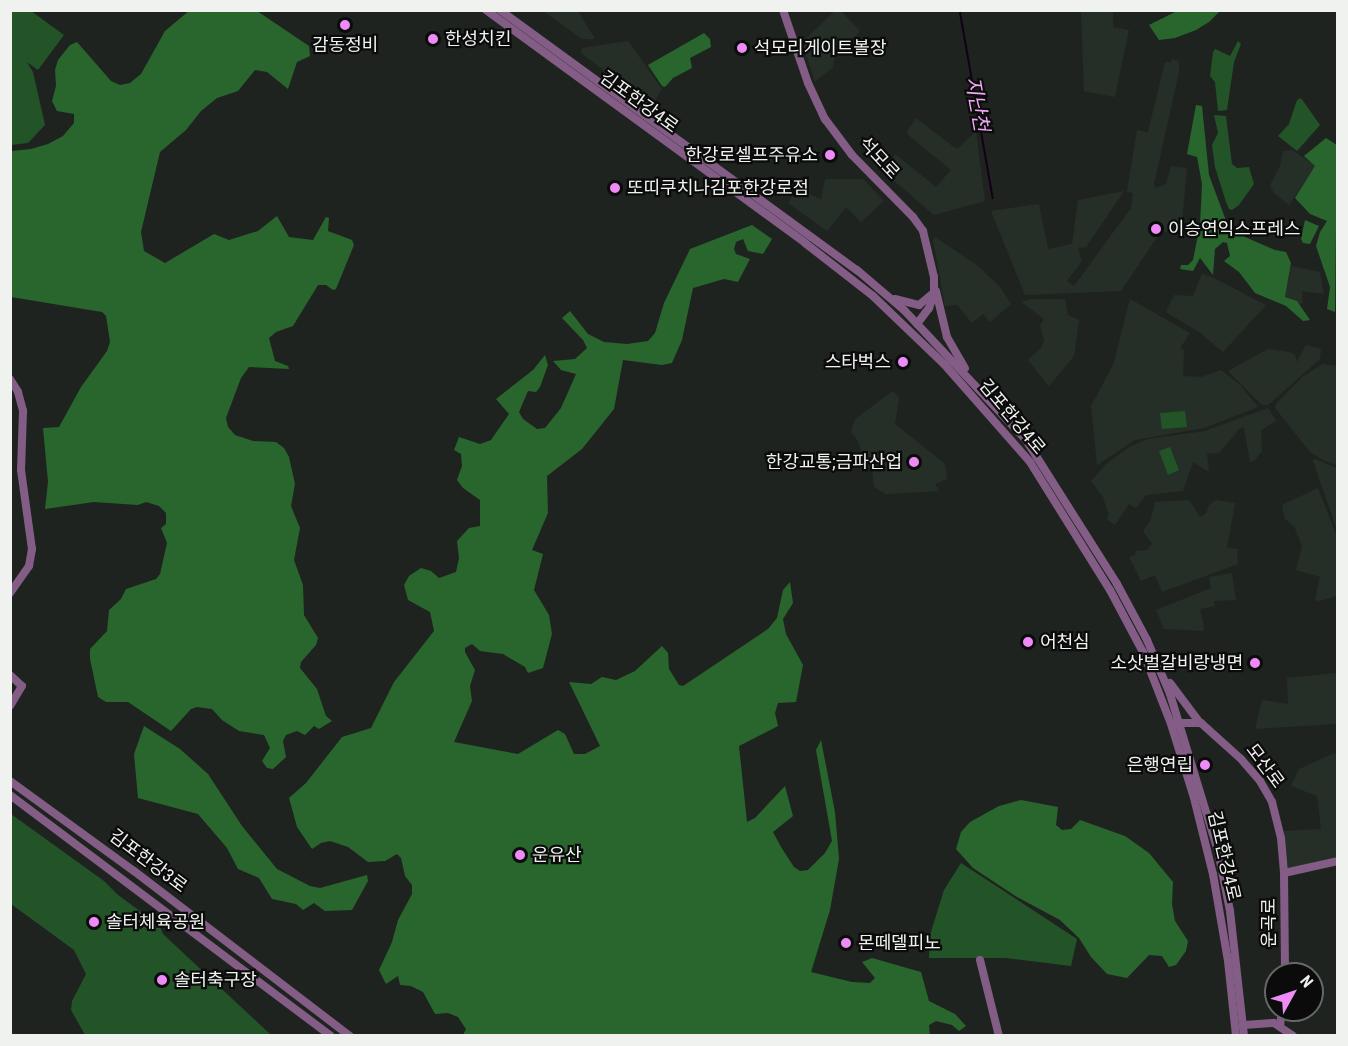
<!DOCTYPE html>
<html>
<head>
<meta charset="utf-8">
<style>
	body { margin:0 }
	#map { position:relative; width:1348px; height:1046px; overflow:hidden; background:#1f231f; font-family:"Roboto Condensed","Noto Sans KR",sans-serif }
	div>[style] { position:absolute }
	.built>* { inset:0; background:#262f27 }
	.green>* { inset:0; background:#225427 }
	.forest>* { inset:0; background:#28662e }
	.stream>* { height:1.5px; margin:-0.75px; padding:0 0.75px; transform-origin:0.75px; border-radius:0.75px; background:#130016 }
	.minor>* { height:8px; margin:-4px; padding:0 4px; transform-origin:4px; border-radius:4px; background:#835d85 }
	.dots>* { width:16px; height:16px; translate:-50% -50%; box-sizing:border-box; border:3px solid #0a0b0a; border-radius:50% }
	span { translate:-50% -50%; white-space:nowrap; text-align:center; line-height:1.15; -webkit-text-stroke:4.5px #0a0b0a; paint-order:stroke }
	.poi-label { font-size:18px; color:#eff2ef }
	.left { translate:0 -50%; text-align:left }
	.right { translate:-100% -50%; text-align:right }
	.street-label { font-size:18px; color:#eff2ef }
	.water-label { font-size:20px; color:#f3a7f8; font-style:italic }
	.frame { position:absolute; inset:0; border:12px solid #eff2ef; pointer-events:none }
	.north { position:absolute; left:1264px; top:962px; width:60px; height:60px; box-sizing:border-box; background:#0a0b0a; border:2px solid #666766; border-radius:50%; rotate:50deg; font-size:16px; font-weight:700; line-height:24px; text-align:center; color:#eff2ef }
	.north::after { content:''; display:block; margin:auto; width:21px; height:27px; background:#ef8bf7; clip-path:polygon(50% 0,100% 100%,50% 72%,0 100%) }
</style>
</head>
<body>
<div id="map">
	<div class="built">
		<i style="clip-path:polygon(836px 10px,841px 11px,860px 31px,834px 60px,833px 67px,815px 82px,802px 42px)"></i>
		<i style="clip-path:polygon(543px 11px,578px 11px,595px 39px,582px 39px)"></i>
		<i style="clip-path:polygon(1081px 11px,1113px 11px,1113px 27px,1129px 30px,1115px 97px,1084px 91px)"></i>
		<i style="clip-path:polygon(628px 41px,662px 89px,652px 106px,581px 53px,582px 48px)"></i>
		<i style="clip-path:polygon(1172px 59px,1179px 61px,1179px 72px,1154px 184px,1156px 188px,1166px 184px,1171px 166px,1187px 168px,1182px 222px,1157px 237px,1121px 291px,1025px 295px,991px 211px,1039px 204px,1048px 249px,1072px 244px,1078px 200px,1124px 191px,1086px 247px,1078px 248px,1082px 261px,1067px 281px,1074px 286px,1131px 208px,1133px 193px,1127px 192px,1128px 185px,1137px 130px,1148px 132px,1165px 62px,1171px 62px)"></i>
		<i style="clip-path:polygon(916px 118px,955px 148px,959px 148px,976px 131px,985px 201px,934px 215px,884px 172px,895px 154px,936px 187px,951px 170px,906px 133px)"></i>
		<i style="clip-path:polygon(1292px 150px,1316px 166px,1289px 205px,1274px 193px,1270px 185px,1280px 166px,1283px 151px)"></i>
		<i style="clip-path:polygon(825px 179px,863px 179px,884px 201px,861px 222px,846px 207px,827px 231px,788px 203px,797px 189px,821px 199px)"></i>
		<i style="clip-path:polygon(935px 237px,978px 266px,1000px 287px,1011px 304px,990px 322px,983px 314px,972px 323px,957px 305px,945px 306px,933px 240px)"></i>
		<i style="clip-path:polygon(1291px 266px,1320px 272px,1324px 294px,1302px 291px,1303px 303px,1299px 304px,1285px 297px)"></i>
		<i style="clip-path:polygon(1202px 274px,1212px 277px,1266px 305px,1223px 352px,1199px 332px,1166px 312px,1174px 295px,1193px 296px)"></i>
		<i style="clip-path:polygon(1030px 299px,1065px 299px,1068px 315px,1079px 320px,1074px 356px,1049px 386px,1028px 360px,1041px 348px,1044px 341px,1040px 325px,1044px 319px,1021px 302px)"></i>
		<i style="clip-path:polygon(1130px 299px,1190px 333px,1180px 348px,1184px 350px,1183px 376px,1201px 377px,1221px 370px,1240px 385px,1258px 407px,1204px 428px,1135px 440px,1097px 465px,1091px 406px,1113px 365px)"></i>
		<i style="clip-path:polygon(1306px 345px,1321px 349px,1320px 359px,1268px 405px,1262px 405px,1228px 371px,1268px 349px,1289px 352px,1295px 355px,1297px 362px)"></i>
		<i style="clip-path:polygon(1323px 364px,1337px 366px,1337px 465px,1325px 461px,1310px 452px,1275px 408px,1276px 404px,1302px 377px)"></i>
		<i style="clip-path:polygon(893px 391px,899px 398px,895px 424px,945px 464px,947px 479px,935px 484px,939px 491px,886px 494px,874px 487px,872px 469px,864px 459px,858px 441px,851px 432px,855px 419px)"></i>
		<i style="clip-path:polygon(1268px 408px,1276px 421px,1261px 430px,1262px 451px,1255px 460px,1250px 462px,1244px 428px,1239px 429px,1219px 453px,1207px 454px,1209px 472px,1193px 462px,1183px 491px,1146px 495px,1136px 508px,1129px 504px,1115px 525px,1106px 519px,1109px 515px,1103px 497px,1091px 481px,1105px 465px,1129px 447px,1148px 439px,1205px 431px)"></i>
		<i style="clip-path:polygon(1315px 459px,1337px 468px,1337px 530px,1313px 461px)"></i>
		<i style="clip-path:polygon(1318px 488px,1338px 539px,1337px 596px,1319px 601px,1315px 600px,1320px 577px,1296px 570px,1302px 546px,1294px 526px,1285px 519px,1282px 505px)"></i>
		<i style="clip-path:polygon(1189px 500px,1200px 517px,1206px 514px,1209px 505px,1216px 500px,1235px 503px,1227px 548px,1237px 549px,1238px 564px,1162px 592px,1155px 575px,1141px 581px,1129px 557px,1135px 555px,1136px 551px,1147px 550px,1152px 544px,1143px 531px,1151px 519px,1155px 502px)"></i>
		<i style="clip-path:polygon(1232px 573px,1236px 600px,1214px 601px,1215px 606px,1200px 609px,1204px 626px,1203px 631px,1164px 629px,1156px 610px,1211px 588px,1209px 577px)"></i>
		<i style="clip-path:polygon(1337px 673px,1337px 724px,1255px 729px,1262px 700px,1288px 704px,1287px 678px)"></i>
		<i style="clip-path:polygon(1334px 753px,1338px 757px,1337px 858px,1288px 868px,1283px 831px,1321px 829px,1317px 796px,1291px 786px,1299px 769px)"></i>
	</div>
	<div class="green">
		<i style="clip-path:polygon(10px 11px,31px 11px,64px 35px,38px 70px,27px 62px,33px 72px,45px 125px,28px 143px,11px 145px)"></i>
		<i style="clip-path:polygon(1238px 41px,1241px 44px,1234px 62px,1227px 110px,1218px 111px,1215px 82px,1210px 76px,1213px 52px,1215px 49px,1230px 56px)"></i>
		<i style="clip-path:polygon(1301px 98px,1320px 125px,1297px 151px,1278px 136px,1289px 124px,1297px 100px)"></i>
		<i style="clip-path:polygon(1214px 115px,1226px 116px,1232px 164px,1237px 168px,1249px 167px,1254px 184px,1239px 205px,1232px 210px,1229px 209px,1226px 202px,1215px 167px,1212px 145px,1218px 133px)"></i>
		<i style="clip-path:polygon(1185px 411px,1187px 427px,1162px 429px,1160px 413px)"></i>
		<i style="clip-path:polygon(1170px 447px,1179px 470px,1168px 475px,1159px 451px)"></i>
		<i style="clip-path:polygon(11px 814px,104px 881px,118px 895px,159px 925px,163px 934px,271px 1035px,85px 1035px,71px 1010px,72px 1001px,86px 974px,74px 950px,11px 904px)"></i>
		<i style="clip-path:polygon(961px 863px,1077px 939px,1071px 966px,1005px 958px,929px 958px,930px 935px,944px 890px)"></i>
	</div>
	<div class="forest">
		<i style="clip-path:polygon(190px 10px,257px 11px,309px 46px,310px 56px,297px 62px,288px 89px,267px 72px,255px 70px,238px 91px,217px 98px,201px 111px,186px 130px,160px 152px,141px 232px,144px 251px,165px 263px,214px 234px,229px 240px,258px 231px,277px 216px,289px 237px,313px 240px,326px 217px,329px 218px,328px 231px,352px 240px,354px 245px,336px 289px,333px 290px,326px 285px,318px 285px,293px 326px,276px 332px,269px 338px,275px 361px,288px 366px,289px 369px,249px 367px,241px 378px,226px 418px,228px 427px,235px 435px,253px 441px,276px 442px,284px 448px,289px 457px,295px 484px,291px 506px,300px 528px,294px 560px,303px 585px,304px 615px,318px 638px,316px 645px,301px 662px,300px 668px,317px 689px,326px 716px,332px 721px,319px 729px,314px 726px,305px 735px,297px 731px,286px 735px,283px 741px,286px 757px,273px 769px,267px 768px,262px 761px,270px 748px,264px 735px,239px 731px,222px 720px,212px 709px,197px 707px,191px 709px,171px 731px,128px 702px,106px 702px,98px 697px,90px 659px,90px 649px,107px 631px,109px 610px,121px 599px,126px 589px,156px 579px,160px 574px,167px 543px,161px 528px,166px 524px,166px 513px,159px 506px,146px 502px,138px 505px,94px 502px,45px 509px,48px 482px,43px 428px,59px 427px,81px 387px,107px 351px,110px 342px,106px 316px,102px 312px,11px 297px,11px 151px,31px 149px,48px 144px,63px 136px,74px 123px,74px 114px,57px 111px,52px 101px,56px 86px,55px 70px,58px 60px,70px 45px,77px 42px,111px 81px,120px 85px,130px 83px,141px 74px,165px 31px)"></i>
		<i style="clip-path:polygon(1177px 11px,1177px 10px,1220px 11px,1209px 22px,1196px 30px,1175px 38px,1159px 40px,1149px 25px)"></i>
		<i style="clip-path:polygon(704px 33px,710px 39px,711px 47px,690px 58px,692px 68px,673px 78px,665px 87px,662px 86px,648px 65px)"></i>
		<i style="clip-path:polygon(1196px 105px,1202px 106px,1209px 175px,1228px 226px,1245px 237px,1275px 250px,1286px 252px,1291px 263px,1285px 297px,1297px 301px,1310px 320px,1303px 321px,1286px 306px,1255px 293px,1239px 272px,1224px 261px,1230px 256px,1227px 243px,1223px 242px,1215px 249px,1213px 275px,1200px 258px,1193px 271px,1180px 269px,1181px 265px,1188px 265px,1193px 260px,1200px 225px,1202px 184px,1197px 157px,1187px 154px)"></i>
		<i style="clip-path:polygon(1326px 138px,1337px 145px,1335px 312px,1327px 309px,1330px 287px,1316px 246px,1320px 232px,1327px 221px,1310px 214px,1295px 198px,1315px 166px,1304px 156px)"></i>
		<i style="clip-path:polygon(1305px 220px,1319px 226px,1310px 244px,1303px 243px,1301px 239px)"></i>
		<i style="clip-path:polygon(752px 225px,772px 239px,763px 254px,748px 251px,743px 239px,736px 242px,734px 249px,736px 254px,750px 259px,738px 282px,724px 279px,693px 288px,682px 340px,672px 363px,662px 365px,623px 360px,614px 409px,582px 449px,547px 476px,548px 513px,532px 550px,543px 554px,534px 590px,549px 615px,552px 634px,543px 668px,528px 673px,525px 667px,503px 654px,480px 651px,472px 644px,465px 648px,465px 652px,475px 670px,470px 686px,472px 701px,454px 742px,518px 754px,558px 730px,565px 734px,574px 754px,585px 754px,600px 746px,569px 682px,591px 684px,602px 677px,616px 680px,635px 671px,662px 646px,668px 653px,669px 669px,679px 685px,683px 686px,768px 629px,777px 618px,783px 590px,790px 582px,793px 603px,783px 619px,786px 634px,803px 665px,796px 702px,778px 703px,775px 713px,778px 726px,739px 746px,747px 822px,755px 818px,785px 786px,793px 816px,773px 832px,781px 847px,794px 867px,800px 871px,808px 870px,825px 853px,832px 841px,816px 750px,821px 740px,835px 812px,839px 859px,830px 910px,811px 972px,852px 982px,870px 983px,875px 978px,862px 962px,872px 958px,921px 972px,929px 1001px,955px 1014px,966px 1026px,959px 1031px,952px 1025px,936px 1021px,929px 1025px,930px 1036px,463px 1035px,466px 1029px,458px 1017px,448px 1013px,435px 1014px,423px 992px,411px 986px,400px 985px,398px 976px,386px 984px,379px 970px,392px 942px,398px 920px,412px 894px,412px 885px,405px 876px,401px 858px,397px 854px,385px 861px,368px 862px,348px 847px,330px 841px,321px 843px,312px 849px,297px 827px,289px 798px,306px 783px,342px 737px,371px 728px,394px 682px,434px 631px,430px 612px,408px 600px,404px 585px,409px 576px,421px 568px,431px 571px,439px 578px,456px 572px,459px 558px,457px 541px,469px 528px,480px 526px,480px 500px,463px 488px,457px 480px,462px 466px,461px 454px,454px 450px,459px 437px,480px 444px,491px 440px,509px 414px,496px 399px,533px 370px,545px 355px,548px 365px,540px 387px,536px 392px,528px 391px,519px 412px,523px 419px,537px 429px,545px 428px,561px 408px,576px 374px,561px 370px,553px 361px,575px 359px,587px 348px,583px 340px,562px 318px,570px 311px,588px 334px,604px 342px,627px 344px,648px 341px,655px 333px,664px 303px,690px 249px)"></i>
		<i style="clip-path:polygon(144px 726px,180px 749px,208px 774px,242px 826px,277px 869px,310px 886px,320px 888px,367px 875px,368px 881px,352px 910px,325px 911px,314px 903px,303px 910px,296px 904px,272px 899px,259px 878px,238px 869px,227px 848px,198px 814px,138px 798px,134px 754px)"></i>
		<i style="clip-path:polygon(1021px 800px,1058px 807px,1056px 825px,1062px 830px,1071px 829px,1080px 820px,1125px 836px,1149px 853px,1173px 882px,1172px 904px,1175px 921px,1188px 941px,1186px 951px,1176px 965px,1169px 967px,1162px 956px,1149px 955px,1127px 978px,1107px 974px,1091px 957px,1079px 938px,1060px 920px,1017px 897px,973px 868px,956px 849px,961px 832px,970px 822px,999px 806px)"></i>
	</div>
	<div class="stream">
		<i style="left:960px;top:10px;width:191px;rotate:80deg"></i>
	</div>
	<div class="minor">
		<i style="left:486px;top:10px;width:395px;rotate:36.1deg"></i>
		<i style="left:805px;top:243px;width:86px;rotate:37.9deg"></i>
		<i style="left:873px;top:296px;width:98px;rotate:43.8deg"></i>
		<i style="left:944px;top:364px;width:130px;rotate:48.7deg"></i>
		<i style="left:1030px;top:462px;width:151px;rotate:58deg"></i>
		<i style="left:1110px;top:590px;width:70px;rotate:62deg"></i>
		<i style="left:1143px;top:652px;width:77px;rotate:68.7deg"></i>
		<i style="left:1171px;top:724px;width:77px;rotate:72.7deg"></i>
		<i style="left:1194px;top:798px;width:78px;rotate:76deg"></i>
		<i style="left:1213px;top:874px;width:88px;rotate:80.2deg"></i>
		<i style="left:1228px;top:961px;width:75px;rotate:83.9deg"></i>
		<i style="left:500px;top:10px;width:442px;rotate:36.1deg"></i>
		<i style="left:857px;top:270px;width:62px;rotate:40.4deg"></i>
		<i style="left:904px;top:310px;width:178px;rotate:46.8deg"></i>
		<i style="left:1026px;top:440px;width:170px;rotate:57.7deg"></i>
		<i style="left:1117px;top:584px;width:64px;rotate:61.8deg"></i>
		<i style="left:1147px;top:640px;width:59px;rotate:66.9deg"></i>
		<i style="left:1170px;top:694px;width:164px;rotate:73deg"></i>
		<i style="left:1218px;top:851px;width:61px;rotate:78.7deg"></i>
		<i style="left:1230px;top:911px;width:126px;rotate:83.6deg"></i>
		<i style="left:783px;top:10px;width:77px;rotate:71.1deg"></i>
		<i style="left:808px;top:83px;width:40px;rotate:65deg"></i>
		<i style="left:825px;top:119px;width:45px;rotate:53.1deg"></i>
		<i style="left:852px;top:155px;width:87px;rotate:45.5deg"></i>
		<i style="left:913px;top:217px;width:17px;rotate:54deg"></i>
		<i style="left:923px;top:231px;width:47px;rotate:76.6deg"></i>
		<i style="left:934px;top:277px;width:16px;rotate:90deg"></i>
		<i style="left:934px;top:293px;width:16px;rotate:108deg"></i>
		<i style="left:929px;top:308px;width:20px;rotate:127deg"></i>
		<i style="left:936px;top:291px;width:47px;rotate:76.6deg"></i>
		<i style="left:947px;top:337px;width:36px;rotate:60deg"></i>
		<i style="left:895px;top:299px;width:25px;rotate:14deg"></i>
		<i style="left:919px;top:305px;width:16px;rotate:-40deg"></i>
		<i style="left:10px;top:379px;width:15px;rotate:58deg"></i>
		<i style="left:18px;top:392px;width:20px;rotate:75deg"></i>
		<i style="left:23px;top:411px;width:59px;rotate:91.9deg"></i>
		<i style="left:21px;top:470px;width:80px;rotate:82.1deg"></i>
		<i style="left:32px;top:549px;width:17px;rotate:100deg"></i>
		<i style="left:29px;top:566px;width:33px;rotate:125deg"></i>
		<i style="left:10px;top:675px;width:16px;rotate:43deg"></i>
		<i style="left:22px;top:686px;width:23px;rotate:121deg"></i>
		<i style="left:1170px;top:683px;width:50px;rotate:53.1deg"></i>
		<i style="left:1175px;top:723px;width:26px"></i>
		<i style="left:1201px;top:723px;width:54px;rotate:42deg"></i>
		<i style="left:1241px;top:759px;width:29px;rotate:49deg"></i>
		<i style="left:1260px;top:781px;width:24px;rotate:60deg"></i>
		<i style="left:1272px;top:802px;width:37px;rotate:76deg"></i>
		<i style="left:1281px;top:838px;width:35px;rotate:85deg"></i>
		<i style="left:1284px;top:873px;width:101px;rotate:89.4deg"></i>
		<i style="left:10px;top:781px;width:153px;rotate:36deg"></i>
		<i style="left:134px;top:871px;width:272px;rotate:37.4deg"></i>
		<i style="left:10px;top:795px;width:401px;rotate:36.9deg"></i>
		<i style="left:1284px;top:873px;width:55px;rotate:-12.5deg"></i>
		<i style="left:980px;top:960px;width:78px;rotate:76deg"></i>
		<i style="left:1244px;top:1025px;width:30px;rotate:-4deg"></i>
		<i style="left:1274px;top:1023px;width:23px;rotate:34deg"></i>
		<i style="left:1280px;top:1026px;width:16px;rotate:-83deg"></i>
	</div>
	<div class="dots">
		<i style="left:345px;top:25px;background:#ef8bf7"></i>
		<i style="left:433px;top:39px;background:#ef8bf7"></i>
		<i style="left:742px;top:48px;background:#ef8bf7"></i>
		<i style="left:830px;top:155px;background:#ef8bf7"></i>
		<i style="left:615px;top:188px;background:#ef8bf7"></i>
		<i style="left:1156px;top:229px;background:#ef8bf7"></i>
		<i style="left:903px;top:362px;background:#ef8bf7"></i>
		<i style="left:914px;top:462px;background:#ef8bf7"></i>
		<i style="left:1028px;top:642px;background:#ef8bf7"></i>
		<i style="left:1255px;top:663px;background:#ef8bf7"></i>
		<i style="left:1205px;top:765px;background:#ef8bf7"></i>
		<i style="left:520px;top:855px;background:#ef8bf7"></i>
		<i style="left:94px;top:922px;background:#ef8bf7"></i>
		<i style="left:846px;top:943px;background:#ef8bf7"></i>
		<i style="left:162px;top:980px;background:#ef8bf7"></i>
	</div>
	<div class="poi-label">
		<span class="left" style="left:445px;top:39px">한성치킨</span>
		<span style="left:345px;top:45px">감동정비</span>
		<span class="left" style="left:754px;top:48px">석모리게이트볼장</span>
		<span class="right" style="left:818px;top:155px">한강로셀프주유소</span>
		<span class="left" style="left:627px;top:188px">또띠쿠치나김포한강로점</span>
		<span class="left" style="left:1168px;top:229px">이승연익스프레스</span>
		<span class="right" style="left:891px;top:362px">스타벅스</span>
		<span class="right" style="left:902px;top:462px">한강교통;금파산업</span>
		<span class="left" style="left:1040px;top:642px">어천심</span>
		<span class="right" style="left:1243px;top:663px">소삿벌갈비랑냉면</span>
		<span class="right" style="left:1193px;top:765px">은행연립</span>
		<span class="left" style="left:532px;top:855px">운유산</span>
		<span class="left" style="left:106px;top:922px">솔터체육공원</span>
		<span class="left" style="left:858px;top:943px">몬떼델피노</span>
		<span class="left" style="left:174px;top:980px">솔터축구장</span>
	</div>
	<div class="street-label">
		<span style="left:639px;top:102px;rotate:36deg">김포한강4로</span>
		<span style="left:879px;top:158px;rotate:47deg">석모로</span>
		<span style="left:1012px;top:417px;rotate:50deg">김포한강4로</span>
		<span style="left:1265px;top:766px;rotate:53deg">모산로</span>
		<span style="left:1224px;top:856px;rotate:77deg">김포한강4로</span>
		<span style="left:148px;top:861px;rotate:37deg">김포한강3로</span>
		<span style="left:1269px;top:923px;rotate:-90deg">운곡로</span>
	</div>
	<div class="water-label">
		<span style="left:977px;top:104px;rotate:80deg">지난천</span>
	</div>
	<div class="frame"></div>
	<div class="north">N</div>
</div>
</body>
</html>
